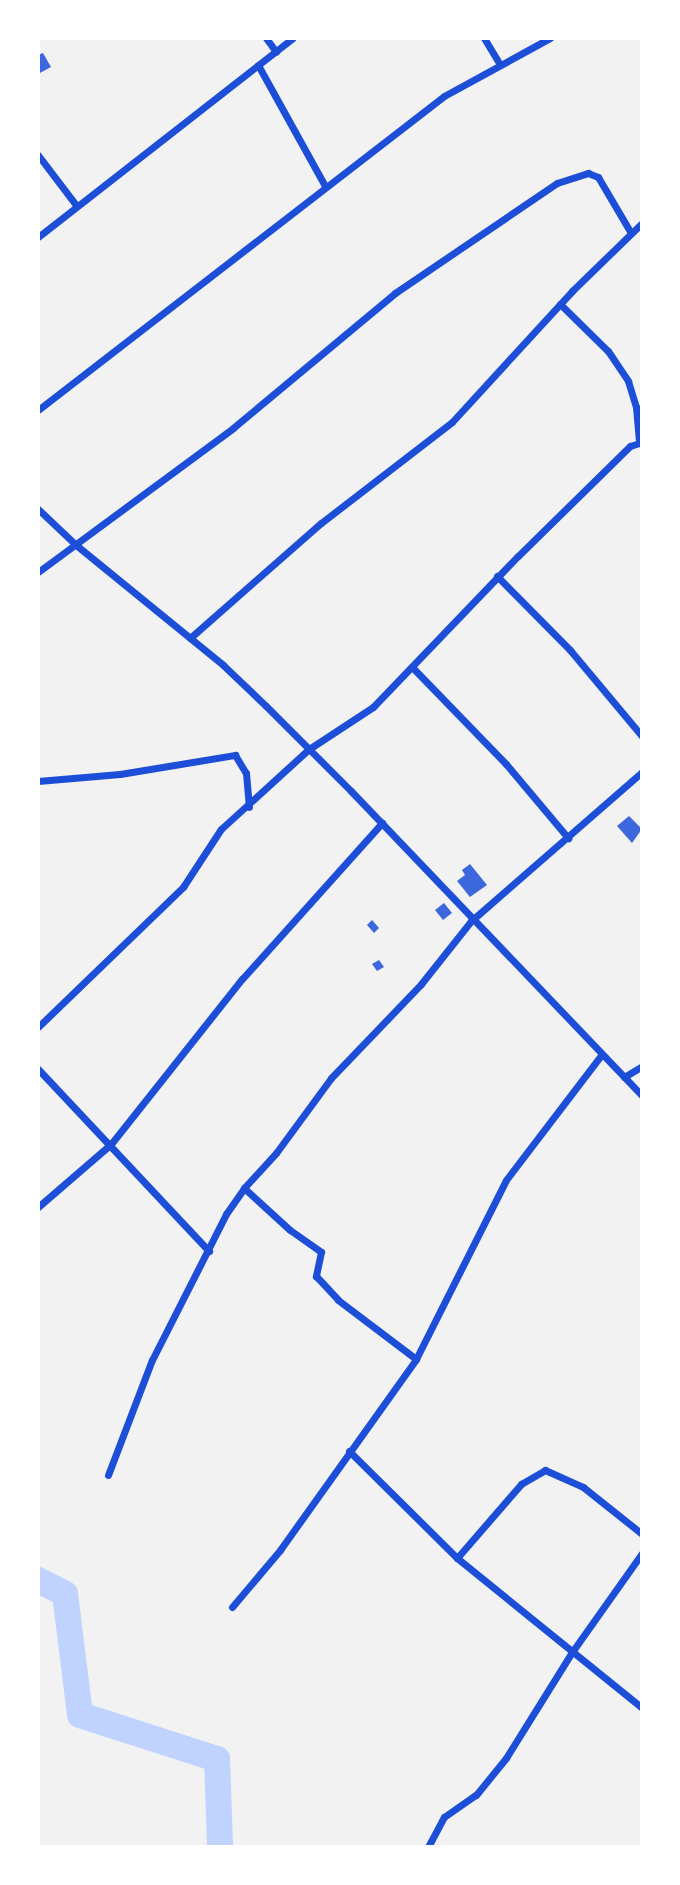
<!DOCTYPE html>
<html>
<head>
<meta charset="utf-8">
<style>
	body { margin:0 }
	#map { position:relative; width:680px; height:1885px; overflow:hidden; background:#f2f2f2; font-family:Commissioner,sans-serif }
	div>[style] { position:absolute }
	.river>* { height:26px; margin:-13px; padding:0 13px; transform-origin:13px; border-radius:13px; background:#bfd3fe }
	.building>* { inset:0; background:#3d67dc }
	.minor>* { height:7px; margin:-3.5px; padding:0 3.5px; transform-origin:3.5px; border-radius:3.5px; background:#1d4ed8 }
	span { translate:-50% -50%; white-space:nowrap; text-align:center; line-height:1.15; -webkit-text-stroke:8px #fff; paint-order:stroke }
	.frame { position:absolute; inset:0; border:40px solid #fff; pointer-events:none }
</style>
</head>
<body>
<div id="map">
	<div class="river">
		<i style="left:38px;top:1580px;width:30px;rotate:27deg"></i>
		<i style="left:65px;top:1594px;width:122px;rotate:82.9deg"></i>
		<i style="left:80px;top:1715px;width:144px;rotate:17.8deg"></i>
		<i style="left:217px;top:1759px;width:88px;rotate:88deg"></i>
	</div>
	<div class="building">
		<i style="clip-path:polygon(43px 53px,51px 67px,38px 74px,38px 55px)"></i>
		<i style="clip-path:polygon(629px 816px,642px 829px,632px 843px,617px 826px)"></i>
		<i style="clip-path:polygon(470px 864px,487px 885px,470px 897px,457px 881px,465px 875px,462px 870px)"></i>
		<i style="clip-path:polygon(444px 903px,452px 913px,443px 920px,435px 910px)"></i>
		<i style="clip-path:polygon(372px 920px,379px 928px,374px 933px,367px 925px)"></i>
		<i style="clip-path:polygon(379px 960px,384px 967px,377px 971px,372px 964px)"></i>
	</div>
	<div class="minor">
		<i style="left:266px;top:38px;width:17px;rotate:54deg"></i>
		<i style="left:484px;top:38px;width:31px;rotate:59deg"></i>
		<i style="left:258px;top:65px;width:138px;rotate:61deg"></i>
		<i style="left:38px;top:155px;width:63px;rotate:52.8deg"></i>
		<i style="left:38px;top:237px;width:323px;rotate:-38deg"></i>
		<i style="left:560px;top:304px;width:67px;rotate:44.4deg"></i>
		<i style="left:608px;top:351px;width:36px;rotate:56deg"></i>
		<i style="left:628px;top:381px;width:27px;rotate:73deg"></i>
		<i style="left:636px;top:407px;width:36px;rotate:85deg"></i>
		<i style="left:38px;top:410px;width:513px;rotate:-37.72deg"></i>
		<i style="left:444px;top:96px;width:121px;rotate:-28.7deg"></i>
		<i style="left:38px;top:509px;width:52px;rotate:43.5deg"></i>
		<i style="left:76px;top:545px;width:190px;rotate:39.2deg"></i>
		<i style="left:223px;top:665px;width:59px;rotate:43.6deg"></i>
		<i style="left:266px;top:706px;width:120px;rotate:45deg"></i>
		<i style="left:351px;top:791px;width:422px;rotate:46.3deg"></i>
		<i style="left:38px;top:572px;width:242px;rotate:-36.4deg"></i>
		<i style="left:233px;top:428px;width:211px;rotate:-39.8deg"></i>
		<i style="left:395px;top:293px;width:196px;rotate:-34.2deg"></i>
		<i style="left:557px;top:183px;width:33px;rotate:-18deg"></i>
		<i style="left:588px;top:173px;width:11px;rotate:22deg"></i>
		<i style="left:598px;top:177px;width:65px;rotate:59.5deg"></i>
		<i style="left:497px;top:576px;width:104px;rotate:45.4deg"></i>
		<i style="left:570px;top:650px;width:112px;rotate:50.1deg"></i>
		<i style="left:190px;top:638px;width:174px;rotate:-41.3deg"></i>
		<i style="left:321px;top:523px;width:165px;rotate:-37.6deg"></i>
		<i style="left:452px;top:422px;width:178px;rotate:-47.5deg"></i>
		<i style="left:572px;top:291px;width:98px;rotate:-44.2deg"></i>
		<i style="left:412px;top:667px;width:135px;rotate:45.9deg"></i>
		<i style="left:506px;top:764px;width:97px;rotate:50deg"></i>
		<i style="left:38px;top:781px;width:82px;rotate:-4.9deg"></i>
		<i style="left:120px;top:774px;width:117px;rotate:-9.4deg"></i>
		<i style="left:235px;top:755px;width:21px;rotate:59deg"></i>
		<i style="left:246px;top:773px;width:34px;rotate:85deg"></i>
		<i style="left:38px;top:1027px;width:202px;rotate:-44deg"></i>
		<i style="left:183px;top:887px;width:69px;rotate:-56.8deg"></i>
		<i style="left:221px;top:829px;width:119px;rotate:-42.3deg"></i>
		<i style="left:309px;top:749px;width:77px;rotate:-33.3deg"></i>
		<i style="left:373px;top:707px;width:209px;rotate:-46.2deg"></i>
		<i style="left:518px;top:556px;width:157px;rotate:-44.5deg"></i>
		<i style="left:630px;top:446px;width:9px;rotate:-18deg"></i>
		<i style="left:38px;top:1069px;width:250px;rotate:46.8deg"></i>
		<i style="left:624px;top:1077px;width:21px;rotate:-31deg"></i>
		<i style="left:244px;top:1188px;width:62px;rotate:42.4deg"></i>
		<i style="left:290px;top:1230px;width:38px;rotate:35deg"></i>
		<i style="left:321px;top:1252px;width:25px;rotate:102deg"></i>
		<i style="left:316px;top:1276px;width:33px;rotate:47deg"></i>
		<i style="left:338px;top:1300px;width:98px;rotate:37.1deg"></i>
		<i style="left:38px;top:1207px;width:96px;rotate:-40.8deg"></i>
		<i style="left:111px;top:1144px;width:211px;rotate:-51.6deg"></i>
		<i style="left:242px;top:979px;width:210px;rotate:-48.1deg"></i>
		<i style="left:349px;top:1451px;width:152px;rotate:44.7deg"></i>
		<i style="left:457px;top:1558px;width:238px;rotate:39deg"></i>
		<i style="left:108px;top:1475px;width:123px;rotate:-69.1deg"></i>
		<i style="left:152px;top:1360px;width:164px;rotate:-63.1deg"></i>
		<i style="left:226px;top:1214px;width:32px;rotate:-55deg"></i>
		<i style="left:244px;top:1188px;width:47px;rotate:-47.6deg"></i>
		<i style="left:276px;top:1153px;width:93px;rotate:-53.7deg"></i>
		<i style="left:331px;top:1078px;width:130px;rotate:-46.2deg"></i>
		<i style="left:421px;top:984px;width:80px;rotate:-51.6deg"></i>
		<i style="left:471px;top:921px;width:227px;rotate:-41.1deg"></i>
		<i style="left:457px;top:1558px;width:98px;rotate:-49.1deg"></i>
		<i style="left:521px;top:1484px;width:28px;rotate:-30deg"></i>
		<i style="left:545px;top:1470px;width:42px;rotate:24.1deg"></i>
		<i style="left:583px;top:1487px;width:75px;rotate:38.5deg"></i>
		<i style="left:232px;top:1607px;width:75px;rotate:-49.9deg"></i>
		<i style="left:280px;top:1550px;width:234px;rotate:-54.5deg"></i>
		<i style="left:416px;top:1359px;width:200px;rotate:-63.3deg"></i>
		<i style="left:506px;top:1180px;width:158px;rotate:-52.7deg"></i>
		<i style="left:428px;top:1847px;width:34px;rotate:-62deg"></i>
		<i style="left:444px;top:1817px;width:39px;rotate:-35deg"></i>
		<i style="left:476px;top:1795px;width:48px;rotate:-51deg"></i>
		<i style="left:506px;top:1758px;width:125px;rotate:-58.1deg"></i>
		<i style="left:572px;top:1652px;width:121px;rotate:-54.7deg"></i>
	</div>
	<div class="frame"></div>
</div>
</body>
</html>
